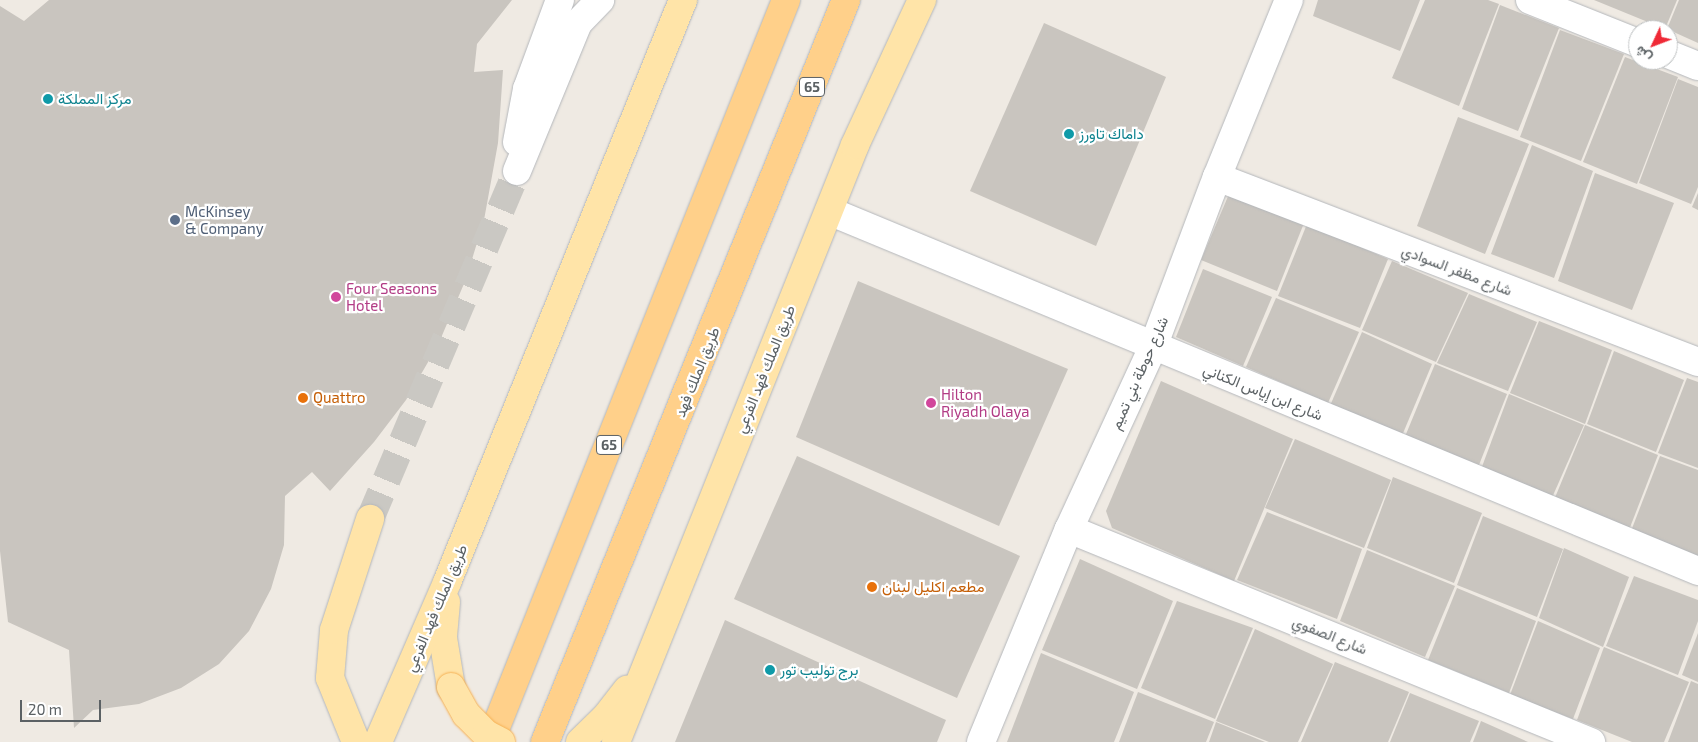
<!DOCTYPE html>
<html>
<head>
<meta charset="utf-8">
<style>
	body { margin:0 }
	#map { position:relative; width:1698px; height:742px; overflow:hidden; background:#efeae3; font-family:"Exo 2",Vazirmatn,sans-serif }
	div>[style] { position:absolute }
	.building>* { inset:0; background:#c9c5bf }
	.minor-tunnel>* { height:28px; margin-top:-14px; transform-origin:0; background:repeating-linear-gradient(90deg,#cac8c3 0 28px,transparent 0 42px) }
	.roads { filter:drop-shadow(0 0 1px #b4b7bb) drop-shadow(0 0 1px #b4b7bb) }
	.minor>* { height:28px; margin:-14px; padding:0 14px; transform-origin:14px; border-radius:14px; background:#fff }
	.major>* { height:28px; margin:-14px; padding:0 14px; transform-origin:14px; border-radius:14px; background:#ffe4a8 }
	.highway>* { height:28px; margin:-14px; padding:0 14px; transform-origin:14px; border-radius:14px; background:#ffd08a }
	.bridges { filter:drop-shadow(0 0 1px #f6b155) drop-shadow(0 0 1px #f6b155) }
	.major-bridge>* { height:28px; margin:-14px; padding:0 14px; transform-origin:14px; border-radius:14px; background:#ffe4a8 }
	.dots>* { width:14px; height:14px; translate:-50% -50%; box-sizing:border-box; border:2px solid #fff; border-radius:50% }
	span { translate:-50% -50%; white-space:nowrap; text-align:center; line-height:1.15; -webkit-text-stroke:4.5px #fff; paint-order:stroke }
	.shield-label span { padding:1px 4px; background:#fff; border:1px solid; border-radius:4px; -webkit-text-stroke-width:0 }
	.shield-label { font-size:14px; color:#5b6164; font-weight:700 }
	.culture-label { font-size:15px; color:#0d838f }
	.left { translate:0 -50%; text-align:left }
	.service-label { font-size:15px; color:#4e5e75 }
	.street-label { font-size:15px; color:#5b6164 }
	.hotel-label { font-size:15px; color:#b23c85 }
	.food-label { font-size:15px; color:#c56008 }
	.north { position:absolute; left:1628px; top:20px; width:50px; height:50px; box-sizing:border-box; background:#fff; border:1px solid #bdc0c1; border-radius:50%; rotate:227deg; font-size:14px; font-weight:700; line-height:20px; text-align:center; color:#5b6164 }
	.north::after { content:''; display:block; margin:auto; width:18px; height:22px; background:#ef2936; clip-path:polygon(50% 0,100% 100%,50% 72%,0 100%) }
	.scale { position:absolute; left:20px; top:700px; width:81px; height:22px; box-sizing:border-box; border:2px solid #5b6164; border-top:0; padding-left:6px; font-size:15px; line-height:18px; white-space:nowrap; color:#5b6164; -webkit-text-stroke:4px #fff; paint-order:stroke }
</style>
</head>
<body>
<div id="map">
	<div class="building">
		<i style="clip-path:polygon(49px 0,512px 0,477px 44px,474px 72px,503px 70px,498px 143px,484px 220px,466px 279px,438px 345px,406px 400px,374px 442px,330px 491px,312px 472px,285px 496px,284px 545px,271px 589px,249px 631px,219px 664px,181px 688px,139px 704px,93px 710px,74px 728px,69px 650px,8px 622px,0 551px,0 6px,24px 21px)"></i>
		<i style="clip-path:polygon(1318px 0,1420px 0,1400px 51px,1313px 16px)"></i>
		<i style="clip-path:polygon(1425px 0,1488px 0,1499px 4px,1459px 106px,1392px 78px)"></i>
		<i style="clip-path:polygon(1594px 0,1677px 0,1665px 29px)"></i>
		<i style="clip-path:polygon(1679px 0,1698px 0,1698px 43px,1667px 29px)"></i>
		<i style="clip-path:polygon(1500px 5px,1559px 28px,1518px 131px,1462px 109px)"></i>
		<i style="clip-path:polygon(1044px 23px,1166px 77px,1096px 246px,970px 191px)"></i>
		<i style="clip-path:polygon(1560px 30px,1624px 54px,1581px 161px,1520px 137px)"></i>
		<i style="clip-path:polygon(1625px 57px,1678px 77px,1637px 184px,1583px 162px)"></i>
		<i style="clip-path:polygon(1678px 79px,1698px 87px,1698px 187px,1691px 204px,1639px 183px)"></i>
		<i style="clip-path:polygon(1458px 117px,1529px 144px,1485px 254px,1417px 226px)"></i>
		<i style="clip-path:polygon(1532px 145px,1593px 171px,1554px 278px,1491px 254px)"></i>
		<i style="clip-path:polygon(1595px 173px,1674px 203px,1632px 310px,1558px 281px)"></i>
		<i style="clip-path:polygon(1698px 193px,1698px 210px,1692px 207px)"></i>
		<i style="clip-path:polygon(1229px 194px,1304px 223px,1277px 291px,1201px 260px)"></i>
		<i style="clip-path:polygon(1307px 224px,1388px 259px,1360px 328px,1278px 296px)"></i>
		<i style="clip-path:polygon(1392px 261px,1468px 293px,1436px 362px,1362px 330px)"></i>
		<i style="clip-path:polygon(1203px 269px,1272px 297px,1243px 366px,1176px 337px)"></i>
		<i style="clip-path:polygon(858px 281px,1068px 369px,999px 526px,796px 437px)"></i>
		<i style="clip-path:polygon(1469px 294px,1537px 322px,1508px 391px,1437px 363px)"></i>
		<i style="clip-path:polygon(1276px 298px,1359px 332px,1328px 403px,1246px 367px)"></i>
		<i style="clip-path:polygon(1539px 321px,1612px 350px,1585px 424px,1510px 393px)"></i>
		<i style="clip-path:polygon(1362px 332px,1432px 364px,1401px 438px,1329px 408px)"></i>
		<i style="clip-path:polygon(1614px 351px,1684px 380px,1656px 452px,1587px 424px)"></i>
		<i style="clip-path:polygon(1435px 364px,1507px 394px,1477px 470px,1404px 439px)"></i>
		<i style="clip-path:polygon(1687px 378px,1698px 382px,1698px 468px,1658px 453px)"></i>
		<i style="clip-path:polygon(1161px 381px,1293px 439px,1234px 581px,1112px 528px,1106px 511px)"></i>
		<i style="clip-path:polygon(1509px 394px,1584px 425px,1551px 500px,1480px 472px)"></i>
		<i style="clip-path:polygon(1585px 425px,1658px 455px,1629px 530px,1554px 500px)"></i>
		<i style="clip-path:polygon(1295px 439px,1391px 480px,1364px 548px,1265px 508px)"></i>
		<i style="clip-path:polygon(797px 456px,1020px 556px,957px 698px,734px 599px)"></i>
		<i style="clip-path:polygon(1660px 456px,1698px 470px,1698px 558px,1631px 531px)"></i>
		<i style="clip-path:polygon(1393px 477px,1482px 513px,1454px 583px,1367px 548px)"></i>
		<i style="clip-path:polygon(1267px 512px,1362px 549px,1337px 619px,1237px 580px)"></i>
		<i style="clip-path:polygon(1483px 516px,1563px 549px,1537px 617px,1457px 585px)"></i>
		<i style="clip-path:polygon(1564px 548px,1629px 577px,1603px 647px,1539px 618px)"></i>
		<i style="clip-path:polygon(1367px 550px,1455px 586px,1425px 657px,1340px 621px)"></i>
		<i style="clip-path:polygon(1080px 559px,1173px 601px,1137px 689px,1042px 650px)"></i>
		<i style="clip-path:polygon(1634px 576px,1698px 600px,1698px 621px,1678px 675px,1606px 646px)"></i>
		<i style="clip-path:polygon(1457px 588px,1536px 621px,1509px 693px,1428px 660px)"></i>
		<i style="clip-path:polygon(1177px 601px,1253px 628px,1215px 719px,1141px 688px)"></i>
		<i style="clip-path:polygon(725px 620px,946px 720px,937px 742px,675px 742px)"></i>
		<i style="clip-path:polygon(1538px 621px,1600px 648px,1573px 719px,1510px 695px)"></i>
		<i style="clip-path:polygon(1255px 629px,1333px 664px,1298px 742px,1269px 742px,1216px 721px)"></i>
		<i style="clip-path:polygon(1698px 633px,1698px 682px,1682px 675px)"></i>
		<i style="clip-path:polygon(1604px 647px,1689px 682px,1664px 742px,1632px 742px,1577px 720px)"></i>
		<i style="clip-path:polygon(1041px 653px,1134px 692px,1114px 742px,1007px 742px)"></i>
		<i style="clip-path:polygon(1335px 662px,1409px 692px,1388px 742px,1301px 742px)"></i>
		<i style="clip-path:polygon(1691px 681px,1698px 684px,1698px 742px,1668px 742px)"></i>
		<i style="clip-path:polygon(1138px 692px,1214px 722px,1206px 742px,1119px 742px)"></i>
		<i style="clip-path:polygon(1410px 693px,1479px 721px,1470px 742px,1390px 742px)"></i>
		<i style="clip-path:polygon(1481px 721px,1528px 742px,1473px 742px)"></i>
		<i style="clip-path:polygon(1216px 722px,1265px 742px,1209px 742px)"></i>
	</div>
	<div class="minor-tunnel">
		<i style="left:370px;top:519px;width:378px;rotate:-67.1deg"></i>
	</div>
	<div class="roads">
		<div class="minor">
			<i style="left:1530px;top:0;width:116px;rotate:21.7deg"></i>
			<i style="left:1668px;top:54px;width:32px;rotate:22deg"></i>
			<i style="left:517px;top:142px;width:54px;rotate:-79.3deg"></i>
			<i style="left:527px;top:89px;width:95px;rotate:-69.7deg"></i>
			<i style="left:517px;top:171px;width:160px;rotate:-67.6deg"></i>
			<i style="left:578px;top:23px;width:32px;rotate:-46deg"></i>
			<i style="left:1217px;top:177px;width:515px;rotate:21.04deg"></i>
			<i style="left:829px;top:211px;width:941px;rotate:22.5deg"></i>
			<i style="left:1069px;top:529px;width:564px;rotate:22.2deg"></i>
			<i style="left:981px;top:742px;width:230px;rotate:-67.6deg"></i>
			<i style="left:1069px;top:529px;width:200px;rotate:-65.2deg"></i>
			<i style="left:1153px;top:347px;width:182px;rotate:-69.4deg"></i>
			<i style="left:1217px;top:177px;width:191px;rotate:-67.9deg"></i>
		</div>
		<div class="major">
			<i style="left:446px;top:602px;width:36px;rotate:95deg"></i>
			<i style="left:443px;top:638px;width:50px;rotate:80.7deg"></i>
			<i style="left:356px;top:742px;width:69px;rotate:-112.1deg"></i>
			<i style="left:330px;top:678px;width:48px;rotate:-85.2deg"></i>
			<i style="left:334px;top:630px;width:117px;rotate:-72deg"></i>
			<i style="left:378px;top:742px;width:176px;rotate:-66.6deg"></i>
			<i style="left:448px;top:580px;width:626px;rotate:-67.94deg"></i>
			<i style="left:580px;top:742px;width:35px;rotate:-44deg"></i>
			<i style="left:605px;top:718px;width:36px;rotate:-52deg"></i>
			<i style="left:616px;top:742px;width:643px;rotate:-68.18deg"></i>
			<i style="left:855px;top:145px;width:160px;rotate:-65.2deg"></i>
		</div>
		<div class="highway">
			<i style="left:490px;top:742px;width:799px;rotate:-68.25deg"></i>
			<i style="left:545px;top:742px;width:801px;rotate:-67.92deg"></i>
		</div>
	</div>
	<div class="bridges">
		<div class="major-bridge">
			<i style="left:451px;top:687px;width:31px;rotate:61deg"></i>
			<i style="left:466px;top:714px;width:28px;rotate:45deg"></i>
			<i style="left:486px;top:734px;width:17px;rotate:28deg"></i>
		</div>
	</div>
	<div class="dots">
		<i style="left:48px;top:99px;background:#0f9aa8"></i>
		<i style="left:1069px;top:134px;background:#0f9aa8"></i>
		<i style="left:175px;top:220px;background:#5c6f8a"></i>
		<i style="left:336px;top:297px;background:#d1479c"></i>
		<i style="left:303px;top:398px;background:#e8710a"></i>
		<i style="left:931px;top:403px;background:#d1479c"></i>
		<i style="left:872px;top:587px;background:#e8710a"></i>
		<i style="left:770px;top:670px;background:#0f9aa8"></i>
	</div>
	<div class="shield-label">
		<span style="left:812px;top:87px">65</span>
		<span style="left:609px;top:445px">65</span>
	</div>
	<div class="culture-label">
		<span class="left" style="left:58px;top:99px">مركز المملكة</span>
		<span class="left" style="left:1079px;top:134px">داماك تاورز</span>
		<span class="left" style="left:780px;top:670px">برج توليب تور</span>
	</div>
	<div class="service-label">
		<span class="left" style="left:185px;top:220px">McKinsey<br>&amp; Company</span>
	</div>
	<div class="street-label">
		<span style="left:1457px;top:270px;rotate:21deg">شارع مظفر السوادي</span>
		<span style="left:765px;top:369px;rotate:-68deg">طريق الملك فهد الفرعي</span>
		<span style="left:697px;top:372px;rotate:-68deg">طريق الملك فهد</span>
		<span style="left:1139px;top:373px;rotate:-66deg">شارع حوطة بني تميم</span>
		<span style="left:1263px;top:392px;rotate:22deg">شارع ابن إياس الكناني</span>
		<span style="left:436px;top:608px;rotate:-67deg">طريق الملك فهد الفرعي</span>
		<span style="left:1330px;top:635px;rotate:22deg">شارع الصفوي</span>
	</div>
	<div class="hotel-label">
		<span class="left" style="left:346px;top:297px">Four Seasons<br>Hotel</span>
		<span class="left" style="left:941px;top:403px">Hilton<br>Riyadh Olaya</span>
	</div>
	<div class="food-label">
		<span class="left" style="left:313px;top:398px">Quattro</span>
		<span class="left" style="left:882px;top:587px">مطعم اكليل لبنان</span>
	</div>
	<div class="north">ش</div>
	<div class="scale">20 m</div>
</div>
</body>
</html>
